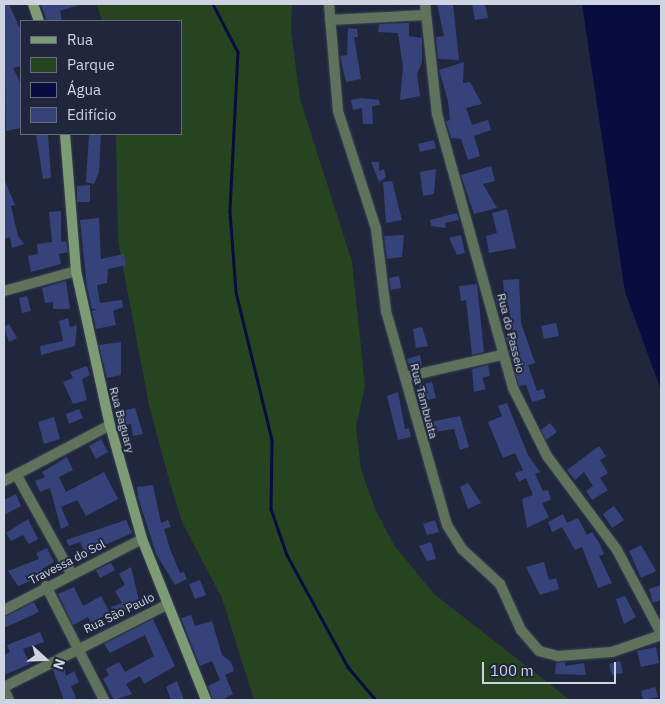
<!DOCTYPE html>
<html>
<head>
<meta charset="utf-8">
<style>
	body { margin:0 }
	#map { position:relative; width:665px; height:704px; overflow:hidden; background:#20273c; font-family:"IBM Plex Sans",sans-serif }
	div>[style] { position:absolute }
	.green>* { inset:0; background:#274420 }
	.water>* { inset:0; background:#090c3f }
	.stream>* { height:2.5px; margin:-1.25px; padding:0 1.25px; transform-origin:1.25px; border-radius:1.25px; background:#090c3f }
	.building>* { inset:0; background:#35437a }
	.roads { filter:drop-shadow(0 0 1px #3c4357) drop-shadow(0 0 1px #3c4357) }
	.street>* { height:10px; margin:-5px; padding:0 5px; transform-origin:5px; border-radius:5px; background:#5f725b }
	.secondary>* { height:10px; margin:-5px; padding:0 5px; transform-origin:5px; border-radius:5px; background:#7d9c76 }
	span { translate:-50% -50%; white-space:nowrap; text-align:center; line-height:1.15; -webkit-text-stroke:4px #20273c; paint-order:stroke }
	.street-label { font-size:12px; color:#cfd4e3 }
	.frame { position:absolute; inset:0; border:5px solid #cfd4e3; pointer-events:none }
	.legend { position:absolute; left:20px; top:20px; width:162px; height:115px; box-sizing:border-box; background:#20273c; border:1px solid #666c7f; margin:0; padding:6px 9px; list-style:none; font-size:15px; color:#cfd4e3 }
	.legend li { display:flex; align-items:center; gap:10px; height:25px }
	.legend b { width:25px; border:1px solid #666c7f }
	.north { position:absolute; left:20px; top:634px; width:50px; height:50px; -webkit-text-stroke:4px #20273c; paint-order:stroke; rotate:110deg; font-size:14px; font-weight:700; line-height:20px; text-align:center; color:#cfd4e3 }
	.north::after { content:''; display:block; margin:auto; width:18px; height:22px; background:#cfd4e3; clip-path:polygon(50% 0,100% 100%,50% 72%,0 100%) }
	.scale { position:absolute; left:482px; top:662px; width:134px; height:22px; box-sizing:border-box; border:2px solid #cfd4e3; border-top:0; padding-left:6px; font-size:15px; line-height:18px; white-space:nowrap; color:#cfd4e3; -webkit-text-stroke:4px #20273c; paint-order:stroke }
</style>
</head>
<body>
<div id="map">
	<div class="green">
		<i style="clip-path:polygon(97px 4px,292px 4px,291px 31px,300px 99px,352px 262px,365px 386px,356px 427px,361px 469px,375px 509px,394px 545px,434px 594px,570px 700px,254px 700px,222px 598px,182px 522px,170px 483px,149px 405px,118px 241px,116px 134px,181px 134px,181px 21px,102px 21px)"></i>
	</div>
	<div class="water">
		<i style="clip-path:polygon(582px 4px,661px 4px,661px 390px,625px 292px)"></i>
	</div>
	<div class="stream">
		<i style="left:213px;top:4px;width:54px;rotate:62.5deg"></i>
		<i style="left:238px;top:52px;width:160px;rotate:92.9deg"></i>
		<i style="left:230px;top:212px;width:80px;rotate:85.7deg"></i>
		<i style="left:236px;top:292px;width:152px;rotate:76.3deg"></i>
		<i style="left:272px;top:440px;width:69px;rotate:90.8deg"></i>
		<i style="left:271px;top:509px;width:49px;rotate:70.8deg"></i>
		<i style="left:287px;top:555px;width:128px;rotate:61.4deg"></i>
		<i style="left:348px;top:667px;width:43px;rotate:49.7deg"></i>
	</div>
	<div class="building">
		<i style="clip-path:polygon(4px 4px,9px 4px,21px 31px,21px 66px,13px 68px,21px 84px,21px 128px,6px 131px)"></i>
		<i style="clip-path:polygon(41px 4px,79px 4px,79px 5px,60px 11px,62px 21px,47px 21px)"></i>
		<i style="clip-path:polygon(437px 4px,453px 4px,459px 60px,438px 59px,436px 37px,444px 36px)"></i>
		<i style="clip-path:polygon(472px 4px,485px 4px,488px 18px,475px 20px)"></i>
		<i style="clip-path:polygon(409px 23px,409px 36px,422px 38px,422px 62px,417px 74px,420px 96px,400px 100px,403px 67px,398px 33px,378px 32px,379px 24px)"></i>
		<i style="clip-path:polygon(348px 28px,357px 29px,358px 37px,354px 37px,361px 79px,346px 82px,340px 56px,347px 55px)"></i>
		<i style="clip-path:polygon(464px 62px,463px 83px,470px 82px,482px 104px,466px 108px,472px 125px,488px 120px,491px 130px,474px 136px,480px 156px,468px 160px,461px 139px,451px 138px,446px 121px,450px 120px,448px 101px,439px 70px)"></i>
		<i style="clip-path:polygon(361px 98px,379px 100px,380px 105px,372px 106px,373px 124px,363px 124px,362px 108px,353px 110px,351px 100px)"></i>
		<i style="clip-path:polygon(36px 134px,48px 134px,51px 178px,43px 179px)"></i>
		<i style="clip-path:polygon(89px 134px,101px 134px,99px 172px,94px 184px,86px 182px)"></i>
		<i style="clip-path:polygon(434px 140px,436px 148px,420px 152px,418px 144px)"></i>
		<i style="clip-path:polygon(371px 162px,379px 162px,379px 171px,384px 169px,386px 177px,379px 182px)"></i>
		<i style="clip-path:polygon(491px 166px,495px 181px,483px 184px,497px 208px,474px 214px,461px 175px)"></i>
		<i style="clip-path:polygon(436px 169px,434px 194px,423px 196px,420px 172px)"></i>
		<i style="clip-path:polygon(4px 179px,15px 205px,11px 206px,18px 236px,24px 244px,12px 248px,10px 237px,4px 239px)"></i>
		<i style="clip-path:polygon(392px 181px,402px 220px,386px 223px,383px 182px)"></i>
		<i style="clip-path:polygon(90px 185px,90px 202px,77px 202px,77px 186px)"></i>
		<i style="clip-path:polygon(507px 209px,516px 248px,489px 253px,486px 236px,497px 233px,492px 213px)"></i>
		<i style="clip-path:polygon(61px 211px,61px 242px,66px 241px,68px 252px,59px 254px,61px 264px,31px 272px,28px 256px,38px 254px,37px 244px,52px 242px,49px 212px)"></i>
		<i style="clip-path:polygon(457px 213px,459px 220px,445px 223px,446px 228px,431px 226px,430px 220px)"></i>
		<i style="clip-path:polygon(99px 218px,101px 259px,124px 254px,126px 265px,108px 269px,107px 283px,97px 285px,100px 303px,122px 300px,123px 307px,113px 311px,116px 325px,96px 329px,92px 311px,98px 309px,92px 309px,87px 287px,80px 220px)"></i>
		<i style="clip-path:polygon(404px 235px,402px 257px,387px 259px,384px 236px)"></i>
		<i style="clip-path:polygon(461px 235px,465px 253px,457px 255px,449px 238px)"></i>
		<i style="clip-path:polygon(399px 276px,401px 288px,391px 290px,389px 278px)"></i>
		<i style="clip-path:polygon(519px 279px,521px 323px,535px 363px,528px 365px,537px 391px,543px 389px,546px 398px,532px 402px,526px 385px,519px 386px,505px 335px,513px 332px,508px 304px,497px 306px,495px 294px,504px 293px,503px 280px)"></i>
		<i style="clip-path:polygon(66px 281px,70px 309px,53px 309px,53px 302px,45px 303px,42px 288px)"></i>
		<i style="clip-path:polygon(477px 284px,484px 352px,472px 355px,466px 300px,461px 301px,459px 286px)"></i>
		<i style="clip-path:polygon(27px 296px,31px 311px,22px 313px,19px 298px)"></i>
		<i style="clip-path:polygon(68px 318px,70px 327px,77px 325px,75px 346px,41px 355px,40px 346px,63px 341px,59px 321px)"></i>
		<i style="clip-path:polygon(556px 323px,559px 336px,544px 339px,541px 326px)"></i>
		<i style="clip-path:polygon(9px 324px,17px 338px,9px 342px,4px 327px)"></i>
		<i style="clip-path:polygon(422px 327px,428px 346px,416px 348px,413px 329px)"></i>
		<i style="clip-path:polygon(121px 342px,121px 375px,107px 378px,99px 345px)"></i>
		<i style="clip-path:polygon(420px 355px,422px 366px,410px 369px,407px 359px)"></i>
		<i style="clip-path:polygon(488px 365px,490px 376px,482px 378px,486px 389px,474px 392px,472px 369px)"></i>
		<i style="clip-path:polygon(87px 366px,90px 375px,82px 379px,87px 400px,73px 404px,63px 382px,73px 378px,70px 372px)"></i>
		<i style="clip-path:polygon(432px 382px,436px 398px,423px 401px,419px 385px)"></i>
		<i style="clip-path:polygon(398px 392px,405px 429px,409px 428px,411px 437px,398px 440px,387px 396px)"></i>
		<i style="clip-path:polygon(507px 403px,528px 455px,540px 472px,535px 474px,543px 491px,548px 490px,551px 500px,542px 503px,549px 517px,527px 528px,522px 499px,533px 495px,526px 478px,519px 482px,515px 473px,523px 470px,515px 453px,503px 458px,488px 422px,502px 416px,498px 406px)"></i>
		<i style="clip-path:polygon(135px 408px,143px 434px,133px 436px,131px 424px,119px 426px,116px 412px)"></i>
		<i style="clip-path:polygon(79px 409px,83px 418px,69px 424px,66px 414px)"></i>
		<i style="clip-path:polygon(460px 416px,469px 447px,460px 450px,454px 429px,428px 433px,425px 423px)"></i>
		<i style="clip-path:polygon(54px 417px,60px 439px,44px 444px,38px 422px)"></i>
		<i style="clip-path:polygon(550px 423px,557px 432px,546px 440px,541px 430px)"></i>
		<i style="clip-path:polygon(101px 439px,108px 452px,96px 459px,89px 446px)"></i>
		<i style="clip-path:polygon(599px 446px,606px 456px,600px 460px,608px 473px,600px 478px,608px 490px,592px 500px,586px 491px,593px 486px,584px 472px,575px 480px,567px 470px)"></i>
		<i style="clip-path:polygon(67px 457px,73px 470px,59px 477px,66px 492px,104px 472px,118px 499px,86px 516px,77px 500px,61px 507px,69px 525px,61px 529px,50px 488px,40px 492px,35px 481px,45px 477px,42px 472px)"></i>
		<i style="clip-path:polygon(468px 483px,481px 503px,468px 509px,460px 487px)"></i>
		<i style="clip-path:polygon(153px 485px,161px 523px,168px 520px,171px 527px,164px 529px,170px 549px,180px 573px,184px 572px,187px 579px,175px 585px,156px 554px,138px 497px,137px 487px)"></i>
		<i style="clip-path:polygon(16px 494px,21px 506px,4px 515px,4px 500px)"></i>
		<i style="clip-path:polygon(614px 506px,624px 520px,612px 528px,603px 514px)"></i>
		<i style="clip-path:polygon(563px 514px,567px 523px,578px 518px,587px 535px,592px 532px,600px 544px,604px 554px,599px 556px,612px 583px,598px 588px,582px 547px,575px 550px,562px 527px,552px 532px,548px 522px)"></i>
		<i style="clip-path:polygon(28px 519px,38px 539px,29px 544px,23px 535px,11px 541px,6px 533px)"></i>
		<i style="clip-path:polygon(126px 520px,132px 533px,85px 554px,80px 542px,69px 546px,66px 540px)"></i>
		<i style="clip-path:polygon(435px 520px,439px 532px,427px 535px,423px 524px)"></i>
		<i style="clip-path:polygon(431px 542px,436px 559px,427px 561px,419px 546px)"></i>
		<i style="clip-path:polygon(641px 545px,656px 571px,641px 578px,629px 551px)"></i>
		<i style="clip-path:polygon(47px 548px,54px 562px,42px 569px,45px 575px,18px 586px,8px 571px,39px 559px,36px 553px)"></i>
		<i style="clip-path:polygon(544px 562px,549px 580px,556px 578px,559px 589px,540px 595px,526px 567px)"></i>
		<i style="clip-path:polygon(111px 563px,115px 570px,100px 578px,96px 570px)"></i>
		<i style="clip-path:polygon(131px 567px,140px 605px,114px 615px,111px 607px,122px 603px,115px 591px,125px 585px,119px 574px)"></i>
		<i style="clip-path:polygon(200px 580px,206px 595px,195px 599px,189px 584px)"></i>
		<i style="clip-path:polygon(661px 585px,661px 600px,653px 603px,649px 589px)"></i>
		<i style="clip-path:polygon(74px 587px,83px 606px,101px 596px,110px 613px,91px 623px,88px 617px,73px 625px,58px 594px)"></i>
		<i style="clip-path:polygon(625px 596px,636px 617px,624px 624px,616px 599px)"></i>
		<i style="clip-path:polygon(34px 602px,39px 612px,4px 628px,4px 617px)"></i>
		<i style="clip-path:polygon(191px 615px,195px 626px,212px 621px,222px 655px,231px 662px,234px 671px,225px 675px,233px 694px,222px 700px,213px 700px,208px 686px,220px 680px,212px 661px,200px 666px,181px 618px)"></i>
		<i style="clip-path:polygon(153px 619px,175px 666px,144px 684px,140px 676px,126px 684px,132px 694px,114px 700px,103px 679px,109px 675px,106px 669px,119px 662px,125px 672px,154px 656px,145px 635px,110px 653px,104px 644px)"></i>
		<i style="clip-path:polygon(40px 632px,44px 642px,23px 649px,30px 664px,4px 675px,4px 655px,10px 652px,7px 645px)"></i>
		<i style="clip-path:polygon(656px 647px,659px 663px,641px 667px,637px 651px)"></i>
		<i style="clip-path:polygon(620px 661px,623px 673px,612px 675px,609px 664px)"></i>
		<i style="clip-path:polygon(565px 662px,565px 666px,584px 663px,586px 675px,555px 674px,556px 663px)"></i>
		<i style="clip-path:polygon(64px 665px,66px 676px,74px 671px,79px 682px,71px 686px,76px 698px,71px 700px,64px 700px,53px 670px)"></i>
		<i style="clip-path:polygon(177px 681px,184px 700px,171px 700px,166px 687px)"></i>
		<i style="clip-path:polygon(655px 687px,658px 697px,643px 700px,641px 691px)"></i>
	</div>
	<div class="roads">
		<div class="street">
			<i style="left:329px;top:4px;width:107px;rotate:85.2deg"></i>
			<i style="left:338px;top:111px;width:124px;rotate:72.1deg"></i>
			<i style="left:376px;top:229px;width:83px;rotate:83deg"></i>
			<i style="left:386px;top:311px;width:223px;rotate:74.1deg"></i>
			<i style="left:447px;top:525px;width:28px;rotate:58deg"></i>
			<i style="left:462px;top:549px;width:52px;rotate:42.6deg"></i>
			<i style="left:500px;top:584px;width:51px;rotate:65.5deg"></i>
			<i style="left:521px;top:630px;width:28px;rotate:49deg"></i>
			<i style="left:539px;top:651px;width:20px;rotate:15deg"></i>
			<i style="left:558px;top:656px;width:54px;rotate:-4.2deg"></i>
			<i style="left:612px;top:652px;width:52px;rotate:-19.1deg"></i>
			<i style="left:425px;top:4px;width:111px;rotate:83.8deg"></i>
			<i style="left:437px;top:114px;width:284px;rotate:74.5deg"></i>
			<i style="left:513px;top:388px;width:76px;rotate:63.4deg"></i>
			<i style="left:547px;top:456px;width:117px;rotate:53.3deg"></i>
			<i style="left:617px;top:550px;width:94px;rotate:62.1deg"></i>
			<i style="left:330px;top:20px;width:95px;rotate:-3deg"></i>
			<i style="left:4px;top:291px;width:75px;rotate:-15.5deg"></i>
			<i style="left:405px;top:377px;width:99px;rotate:-12.8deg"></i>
			<i style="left:16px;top:474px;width:113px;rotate:60.9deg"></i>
			<i style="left:4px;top:481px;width:120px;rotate:-27.8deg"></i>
			<i style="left:46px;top:586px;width:128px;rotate:63deg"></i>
			<i style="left:4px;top:610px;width:155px;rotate:-27.2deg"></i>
			<i style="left:4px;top:687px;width:182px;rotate:-26.8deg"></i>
			<i style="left:4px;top:690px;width:11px;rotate:63deg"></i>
		</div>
		<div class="secondary">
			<i style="left:33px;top:4px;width:18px;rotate:71deg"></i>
			<i style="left:65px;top:134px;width:137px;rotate:85.4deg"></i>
			<i style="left:76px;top:271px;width:158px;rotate:77.6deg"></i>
			<i style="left:110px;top:425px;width:118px;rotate:74.3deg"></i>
			<i style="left:142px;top:539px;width:173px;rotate:68.3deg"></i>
		</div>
	</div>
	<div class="street-label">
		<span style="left:511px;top:333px;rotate:76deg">Rua do Passeio</span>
		<span style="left:424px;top:401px;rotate:75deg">Rua Tambuata</span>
		<span style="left:122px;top:420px;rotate:75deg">Rua Baguary</span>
		<span style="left:67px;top:562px;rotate:-27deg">Travessa do Sol</span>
		<span style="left:119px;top:613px;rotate:-26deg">Rua São Paulo</span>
	</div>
	<div class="frame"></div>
	<ul class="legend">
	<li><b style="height:6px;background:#7d9c76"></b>Rua</li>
	<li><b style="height:14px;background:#274420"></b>Parque</li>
	<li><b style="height:14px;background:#090c3f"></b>Água</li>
	<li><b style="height:14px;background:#35437a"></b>Edifício</li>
	</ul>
	<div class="north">N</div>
	<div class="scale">100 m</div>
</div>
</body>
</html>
